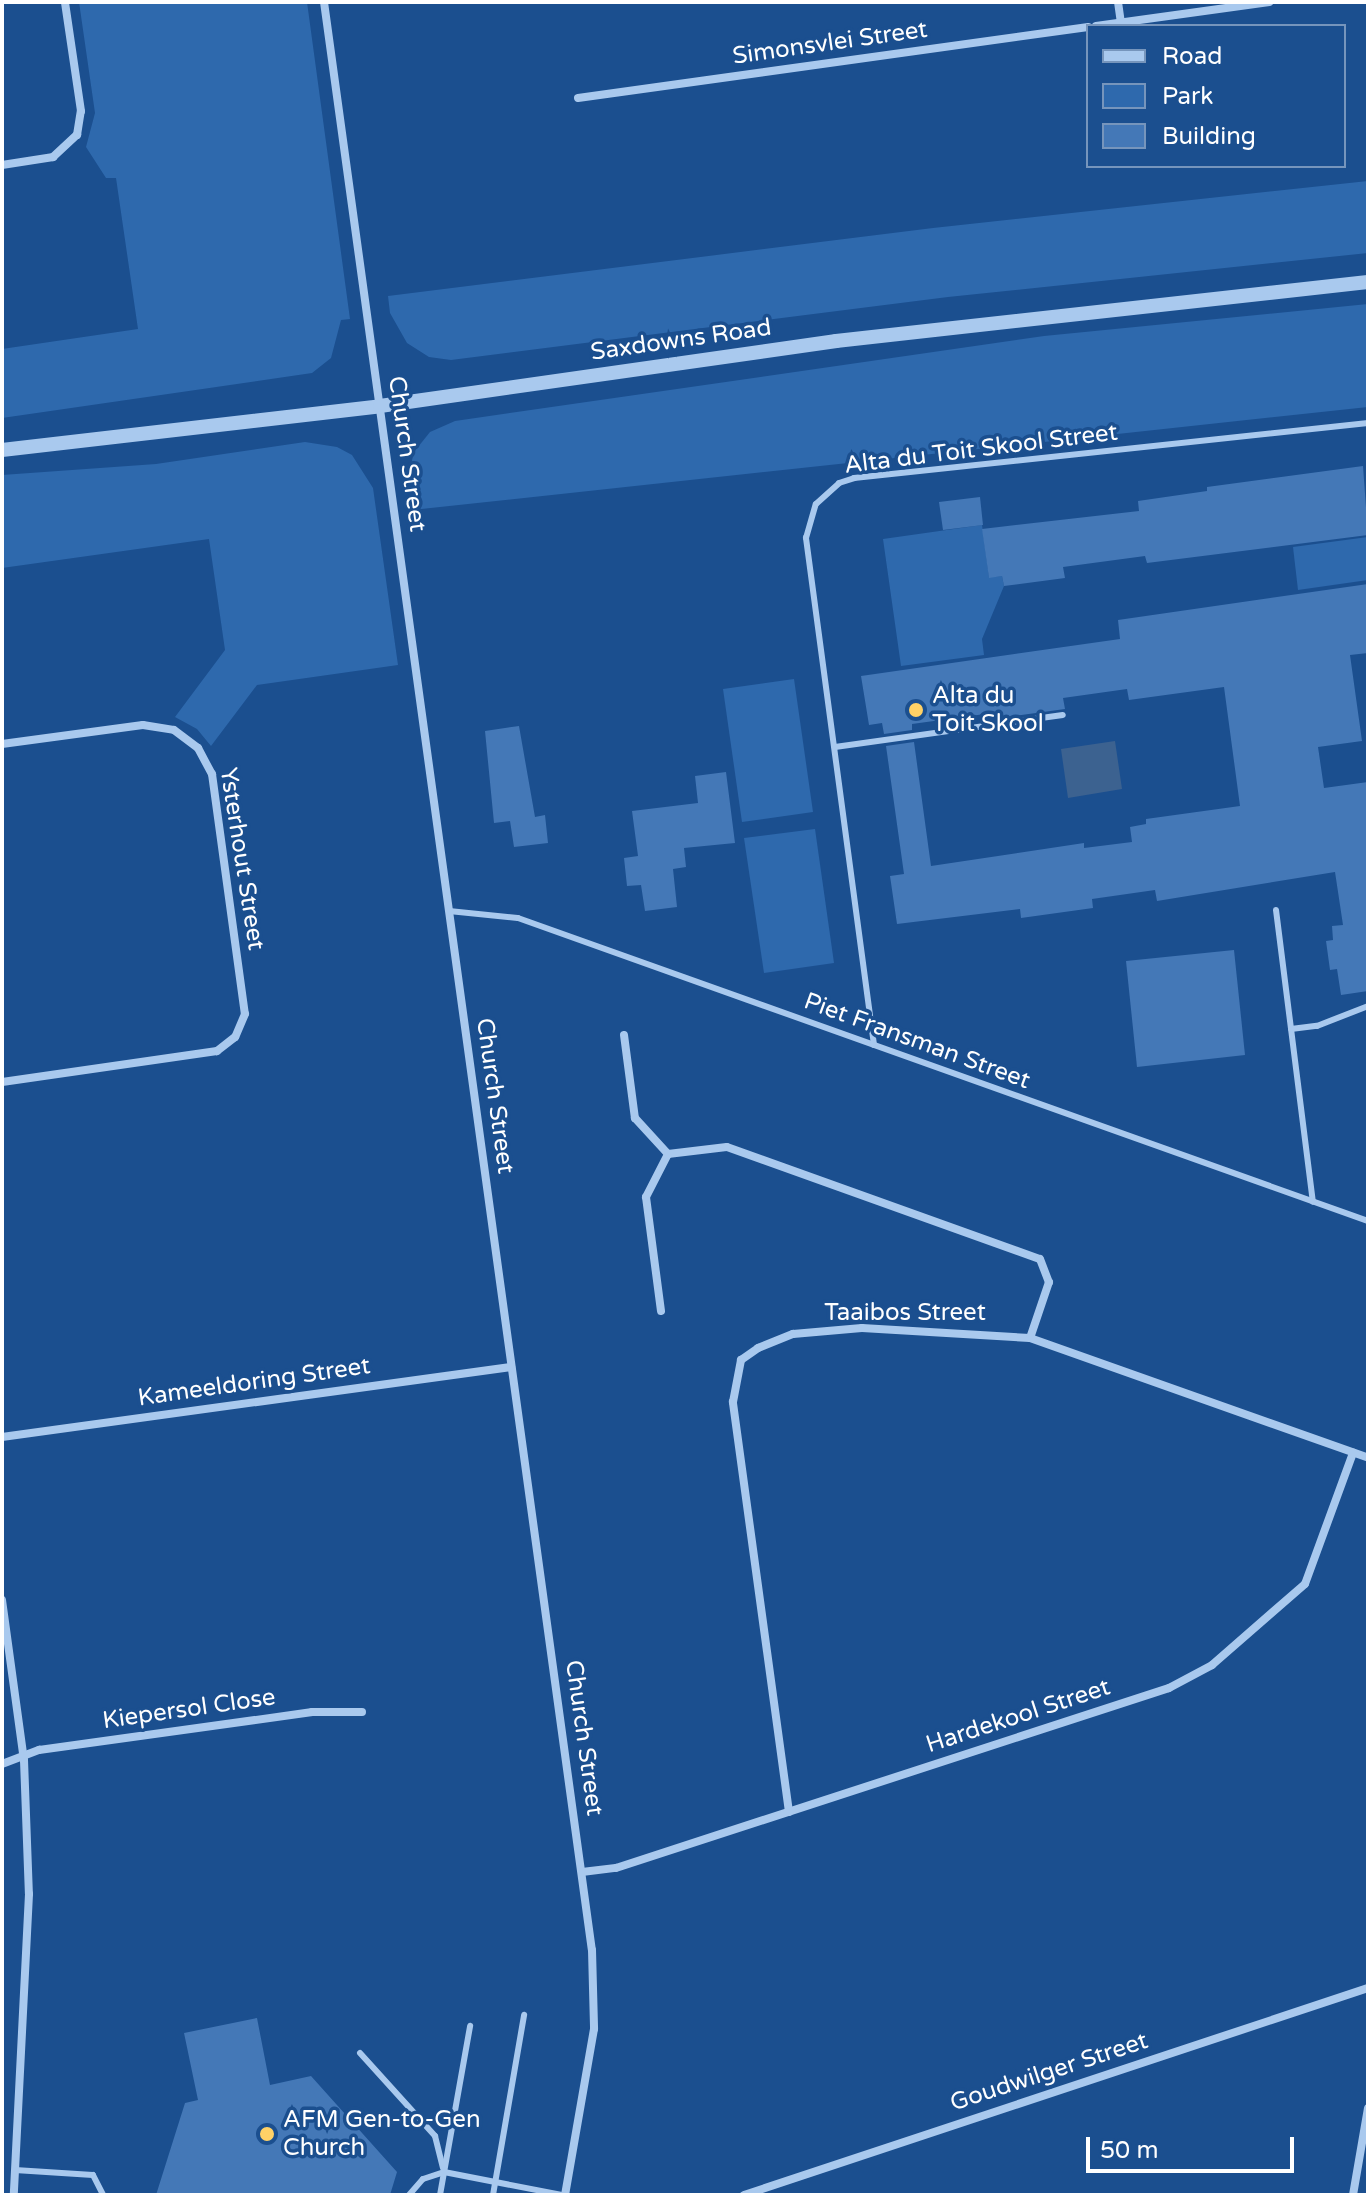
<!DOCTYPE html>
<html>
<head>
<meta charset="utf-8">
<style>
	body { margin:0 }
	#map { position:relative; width:1370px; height:2197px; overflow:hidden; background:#1b4f8f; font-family:"Varela Round",sans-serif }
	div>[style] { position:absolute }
	.green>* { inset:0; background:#2e69ad }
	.water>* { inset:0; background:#3c6290 }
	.building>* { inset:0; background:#4478b7 }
	.service>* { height:6px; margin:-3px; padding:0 3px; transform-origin:3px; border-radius:3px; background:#a9c9ee }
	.minor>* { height:8px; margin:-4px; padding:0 4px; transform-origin:4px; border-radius:4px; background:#a9c9ee }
	.tertiary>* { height:14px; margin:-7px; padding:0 7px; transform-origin:7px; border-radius:7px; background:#a9c9ee }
	.dots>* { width:22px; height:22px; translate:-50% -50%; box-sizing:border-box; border:4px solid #1b4f8f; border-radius:50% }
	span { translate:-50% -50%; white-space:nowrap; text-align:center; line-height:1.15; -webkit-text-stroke:7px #1b4f8f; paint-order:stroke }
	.street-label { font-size:24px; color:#fff }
	.poi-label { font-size:24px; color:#fff }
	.left { translate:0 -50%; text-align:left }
	.frame { position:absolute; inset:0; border:4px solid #fff; pointer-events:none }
	.legend { position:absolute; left:1086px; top:24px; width:260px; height:144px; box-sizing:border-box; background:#1b4f8f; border:2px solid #7695bc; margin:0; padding:10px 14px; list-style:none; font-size:24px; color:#fff }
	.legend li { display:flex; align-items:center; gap:16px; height:40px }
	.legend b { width:40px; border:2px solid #7695bc }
	.scale { position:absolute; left:1086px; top:2137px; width:208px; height:36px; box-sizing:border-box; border:4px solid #fff; border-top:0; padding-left:10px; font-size:24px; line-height:28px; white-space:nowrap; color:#fff; -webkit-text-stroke:6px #1b4f8f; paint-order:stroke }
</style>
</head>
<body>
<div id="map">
	<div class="green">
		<i style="clip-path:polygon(79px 2px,307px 2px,350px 319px,341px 320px,331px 358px,312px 373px,2px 418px,2px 349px,138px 329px,116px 178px,106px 178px,86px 147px,95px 113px)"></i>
		<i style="clip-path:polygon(1368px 181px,1368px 253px,948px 297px,451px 360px,429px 357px,407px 343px,390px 313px,388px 296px,933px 228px)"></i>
		<i style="clip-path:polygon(1368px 304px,1368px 407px,412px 510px,408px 477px,414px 452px,430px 432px,455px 421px,1044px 336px)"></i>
		<i style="clip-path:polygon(305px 442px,337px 447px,352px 455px,373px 488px,398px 665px,257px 685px,211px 746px,197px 729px,175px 717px,225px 650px,209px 539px,2px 568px,2px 475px,156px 464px)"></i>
		<i style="clip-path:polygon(982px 525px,989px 577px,1002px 576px,1004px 586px,982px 639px,984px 655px,901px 666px,883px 539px)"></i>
		<i style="clip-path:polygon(1368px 537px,1368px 580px,1298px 590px,1293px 547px)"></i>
		<i style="clip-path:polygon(794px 679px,813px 812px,742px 822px,723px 689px)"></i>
		<i style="clip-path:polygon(815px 829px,834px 963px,764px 973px,744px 838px)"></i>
	</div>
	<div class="water">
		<i style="clip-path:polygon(1115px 741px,1122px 789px,1068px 798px,1061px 749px)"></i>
	</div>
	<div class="building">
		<i style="clip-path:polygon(1363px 466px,1368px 535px,1147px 563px,1145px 556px,1063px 567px,1065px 578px,1004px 586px,1002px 576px,989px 578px,982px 529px,1139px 511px,1138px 501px,1207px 491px,1207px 487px)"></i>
		<i style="clip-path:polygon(980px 497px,983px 525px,943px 530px,939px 502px)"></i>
		<i style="clip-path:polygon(1368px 584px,1368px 653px,1350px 655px,1362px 741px,1318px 747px,1324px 788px,1368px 782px,1368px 991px,1341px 995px,1337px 969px,1330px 970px,1326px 941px,1333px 940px,1332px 926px,1343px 925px,1335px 872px,1157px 901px,1155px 890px,1092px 899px,1093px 908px,1021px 918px,1020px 909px,897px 924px,890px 876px,904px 874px,886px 746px,914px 742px,931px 866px,1084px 843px,1084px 848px,1132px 842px,1130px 827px,1146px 824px,1146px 819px,1240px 806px,1224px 687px,1129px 700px,1127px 689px,1063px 698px,1065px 709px,993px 719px,992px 713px,912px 724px,912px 730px,884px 734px,882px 723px,869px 725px,861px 676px,1120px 639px,1118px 620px)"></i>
		<i style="clip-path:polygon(519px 726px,535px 817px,545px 815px,548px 843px,514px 847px,510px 821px,494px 823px,485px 731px)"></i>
		<i style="clip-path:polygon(726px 772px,735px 843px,684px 848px,686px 867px,673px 869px,677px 907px,645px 911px,641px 885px,627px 886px,624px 858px,638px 856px,632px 811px,698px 803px,695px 776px)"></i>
		<i style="clip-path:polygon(1234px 950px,1245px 1055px,1137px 1067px,1126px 961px)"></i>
		<i style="clip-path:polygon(257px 2018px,270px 2085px,311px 2076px,397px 2172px,390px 2195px,156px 2195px,185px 2103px,198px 2100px,184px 2033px)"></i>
	</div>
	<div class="service">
		<i style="left:835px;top:747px;width:230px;rotate:-8deg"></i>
		<i style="left:1276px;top:910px;width:294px;rotate:82.8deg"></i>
		<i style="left:449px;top:911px;width:69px;rotate:5.8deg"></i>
		<i style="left:518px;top:918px;width:902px;rotate:19.62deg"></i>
		<i style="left:1291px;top:1029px;width:26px;rotate:-7deg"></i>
		<i style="left:1317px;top:1026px;width:55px;rotate:-21.4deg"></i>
		<i style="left:874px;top:1045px;width:512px;rotate:-97.64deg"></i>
		<i style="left:806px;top:538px;width:35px;rotate:-74deg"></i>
		<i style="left:816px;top:504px;width:31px;rotate:-42deg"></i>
		<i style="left:839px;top:483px;width:16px;rotate:-18deg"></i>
		<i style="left:854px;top:478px;width:517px;rotate:-6.11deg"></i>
		<i style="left:360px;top:2053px;width:112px;rotate:47.9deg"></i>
		<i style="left:435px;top:2136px;width:33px;rotate:76deg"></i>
		<i style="left:15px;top:2170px;width:78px;rotate:3.7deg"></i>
		<i style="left:93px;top:2175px;width:22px;rotate:63deg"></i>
		<i style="left:409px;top:2195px;width:21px;rotate:-49deg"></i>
		<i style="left:423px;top:2179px;width:22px;rotate:-18deg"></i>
		<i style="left:444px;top:2172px;width:120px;rotate:11deg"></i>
		<i style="left:440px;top:2195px;width:172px;rotate:-79.9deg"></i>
		<i style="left:493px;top:2195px;width:183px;rotate:-80.2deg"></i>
	</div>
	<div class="minor">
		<i style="left:324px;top:2px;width:1966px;rotate:82.17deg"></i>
		<i style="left:592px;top:1950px;width:79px;rotate:88.5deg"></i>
		<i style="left:594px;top:2029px;width:169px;rotate:99.9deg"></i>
		<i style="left:1118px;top:2px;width:21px;rotate:82deg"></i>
		<i style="left:1096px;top:26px;width:175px;rotate:-7.9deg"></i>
		<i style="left:578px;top:98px;width:515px;rotate:-7.93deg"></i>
		<i style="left:2px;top:165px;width:52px;rotate:-8.9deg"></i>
		<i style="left:53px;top:157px;width:33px;rotate:-43deg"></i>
		<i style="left:77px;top:135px;width:24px;rotate:-81deg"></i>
		<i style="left:81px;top:111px;width:110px;rotate:-98.4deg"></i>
		<i style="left:2px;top:744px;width:142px;rotate:-7.7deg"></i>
		<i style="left:143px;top:725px;width:31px;rotate:9deg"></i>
		<i style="left:174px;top:730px;width:30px;rotate:37deg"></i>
		<i style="left:198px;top:748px;width:30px;rotate:62deg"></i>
		<i style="left:212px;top:774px;width:242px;rotate:82.2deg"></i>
		<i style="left:245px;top:1014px;width:25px;rotate:113deg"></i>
		<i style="left:235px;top:1037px;width:23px;rotate:142deg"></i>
		<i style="left:217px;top:1051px;width:217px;rotate:171.8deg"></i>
		<i style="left:624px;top:1035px;width:84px;rotate:82.5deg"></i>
		<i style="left:635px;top:1118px;width:49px;rotate:47.5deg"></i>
		<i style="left:661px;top:1311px;width:115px;rotate:-97.5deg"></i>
		<i style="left:646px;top:1197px;width:48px;rotate:-62.9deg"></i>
		<i style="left:668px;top:1154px;width:59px;rotate:-6.8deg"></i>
		<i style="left:727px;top:1147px;width:332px;rotate:19.7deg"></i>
		<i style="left:1040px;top:1259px;width:25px;rotate:69deg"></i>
		<i style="left:1049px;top:1282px;width:59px;rotate:108.7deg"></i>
		<i style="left:2px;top:1437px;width:514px;rotate:-7.83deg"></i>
		<i style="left:2px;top:1600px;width:162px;rotate:82.2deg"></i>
		<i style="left:24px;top:1760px;width:134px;rotate:87.9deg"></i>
		<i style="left:29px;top:1894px;width:301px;rotate:92.9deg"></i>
		<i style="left:2px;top:1764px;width:40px;rotate:-21deg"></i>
		<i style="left:39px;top:1750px;width:276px;rotate:-7.9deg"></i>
		<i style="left:312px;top:1712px;width:50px"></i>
		<i style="left:789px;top:1812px;width:414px;rotate:-97.8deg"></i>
		<i style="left:733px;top:1402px;width:43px;rotate:-79.2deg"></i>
		<i style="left:741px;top:1360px;width:21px;rotate:-35deg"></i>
		<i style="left:758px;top:1348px;width:38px;rotate:-22deg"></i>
		<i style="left:793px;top:1334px;width:69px;rotate:-5deg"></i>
		<i style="left:862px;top:1328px;width:168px;rotate:3.4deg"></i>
		<i style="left:1030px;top:1338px;width:359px;rotate:19.5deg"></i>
		<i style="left:582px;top:1872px;width:34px;rotate:-7deg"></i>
		<i style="left:616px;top:1868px;width:582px;rotate:-18.03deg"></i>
		<i style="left:1169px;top:1688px;width:49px;rotate:-28.1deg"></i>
		<i style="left:1212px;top:1665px;width:123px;rotate:-41.1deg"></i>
		<i style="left:1305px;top:1584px;width:140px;rotate:-69.9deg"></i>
		<i style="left:744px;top:2195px;width:657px;rotate:-18.35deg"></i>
		<i style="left:1353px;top:2195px;width:88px;rotate:-80.2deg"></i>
	</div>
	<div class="tertiary">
		<i style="left:2px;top:450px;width:381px;rotate:-6.6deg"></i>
		<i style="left:380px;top:406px;width:461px;rotate:-8.1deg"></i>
		<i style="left:836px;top:341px;width:535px;rotate:-6.33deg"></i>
	</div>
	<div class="dots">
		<i style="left:916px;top:710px;background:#ffd166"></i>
		<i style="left:267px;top:2134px;background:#ffd166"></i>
	</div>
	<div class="street-label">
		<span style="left:830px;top:43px;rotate:-8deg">Simonsvlei Street</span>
		<span style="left:681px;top:340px;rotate:-8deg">Saxdowns Road</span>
		<span style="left:981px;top:449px;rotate:-7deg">Alta du Toit Skool Street</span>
		<span style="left:407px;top:454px;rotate:82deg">Church Street</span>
		<span style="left:242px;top:859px;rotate:81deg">Ysterhout Street</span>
		<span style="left:917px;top:1041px;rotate:20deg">Piet Fransman Street</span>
		<span style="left:495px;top:1096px;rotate:82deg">Church Street</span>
		<span style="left:905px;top:1313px">Taaibos Street</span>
		<span style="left:254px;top:1382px;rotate:-8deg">Kameeldoring Street</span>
		<span style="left:189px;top:1709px;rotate:-8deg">Kiepersol Close</span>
		<span style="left:1018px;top:1716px;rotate:-18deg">Hardekool Street</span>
		<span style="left:584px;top:1738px;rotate:82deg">Church Street</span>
		<span style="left:1049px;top:2072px;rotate:-18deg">Goudwilger Street</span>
	</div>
	<div class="poi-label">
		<span class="left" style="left:932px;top:710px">Alta du<br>Toit Skool</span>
		<span class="left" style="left:283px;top:2134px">AFM Gen-to-Gen<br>Church</span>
	</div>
	<div class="frame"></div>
	<ul class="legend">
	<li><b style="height:10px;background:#a9c9ee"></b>Road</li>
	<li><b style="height:22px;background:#2e69ad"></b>Park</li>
	<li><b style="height:22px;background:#4478b7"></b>Building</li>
	</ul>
	<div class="scale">50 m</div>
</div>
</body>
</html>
